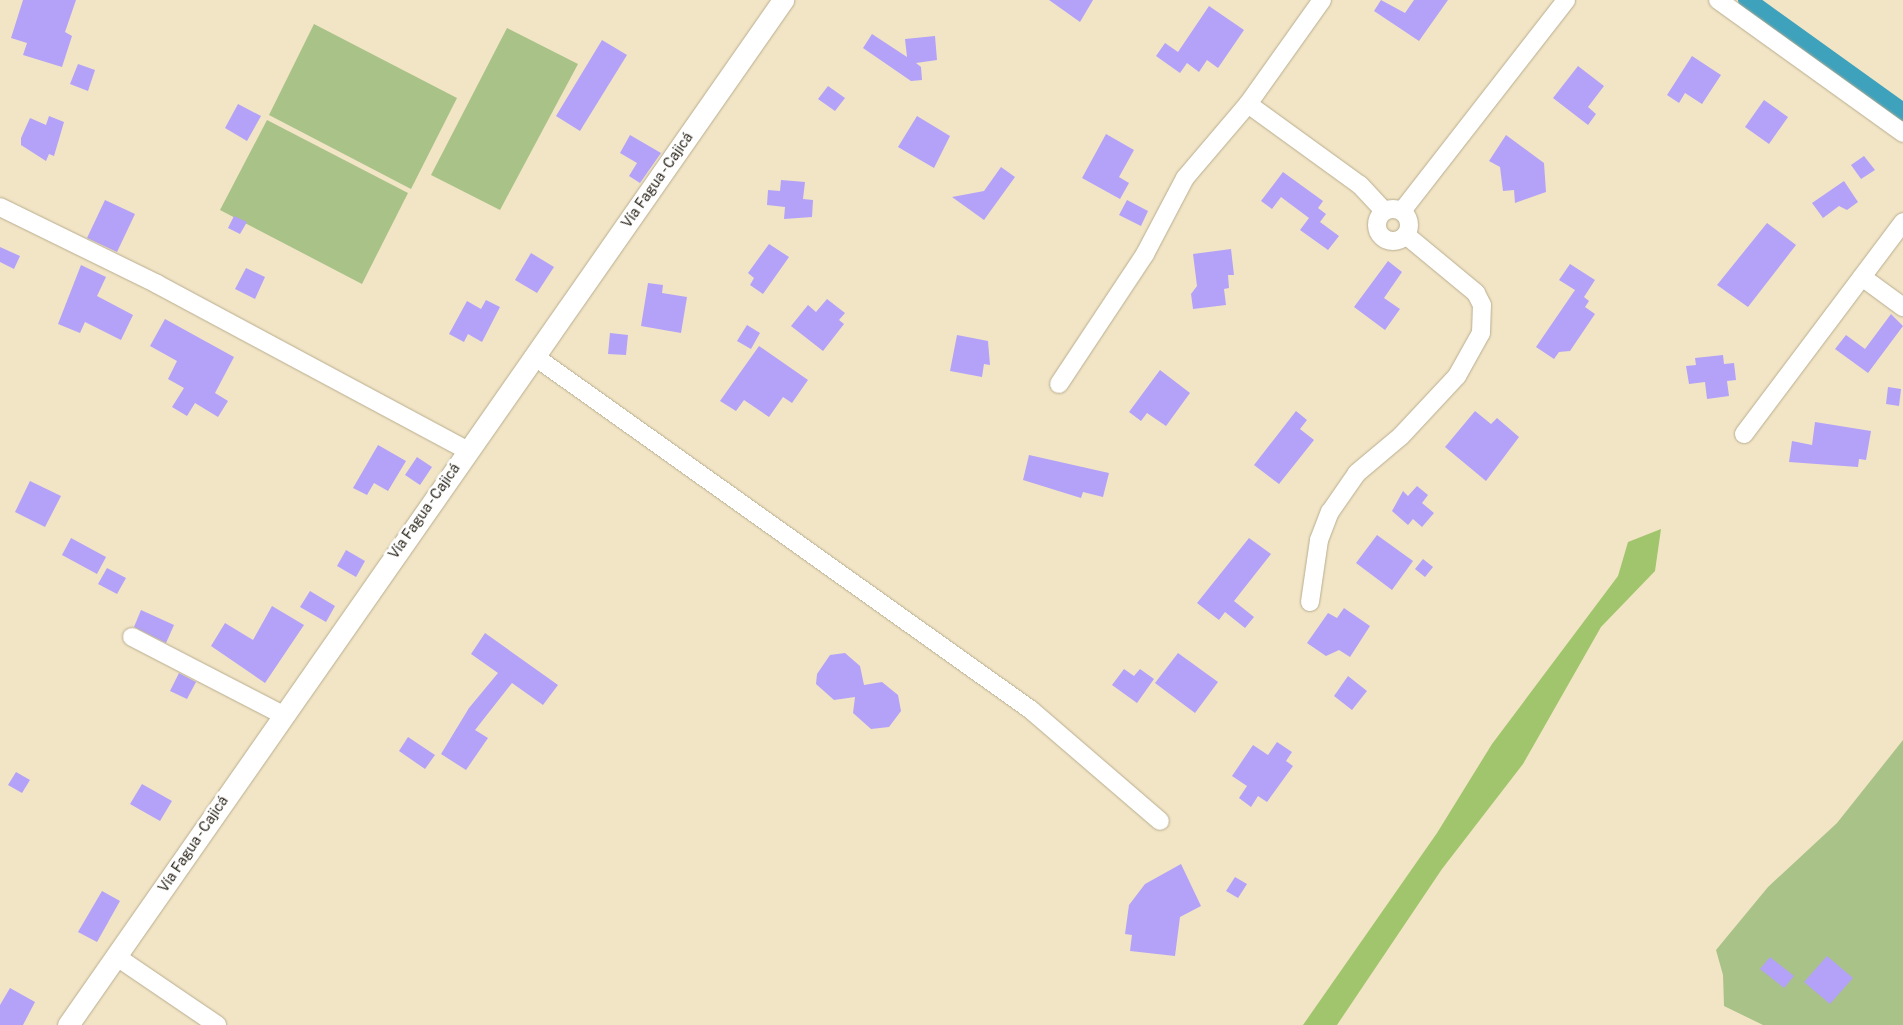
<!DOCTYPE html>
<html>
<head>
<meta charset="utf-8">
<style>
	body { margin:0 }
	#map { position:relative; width:1903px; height:1025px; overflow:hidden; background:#f2e5c6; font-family:"Public Sans",sans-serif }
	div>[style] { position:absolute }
	.green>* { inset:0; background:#a9c287 }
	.forest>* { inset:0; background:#a1c56c }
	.canal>* { height:18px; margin:-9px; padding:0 9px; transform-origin:9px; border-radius:9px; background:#3fa2bd }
	.building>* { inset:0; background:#b3a2f8 }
	.roads { filter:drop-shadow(0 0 1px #b8ad8f) drop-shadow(0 0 1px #b8ad8f) }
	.minor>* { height:18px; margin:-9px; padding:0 9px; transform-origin:9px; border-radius:9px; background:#fff }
	.minor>.ring { margin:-9px; padding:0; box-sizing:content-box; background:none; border:18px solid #fff; border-radius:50% }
	.tertiary>* { height:21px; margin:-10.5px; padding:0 10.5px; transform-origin:10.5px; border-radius:10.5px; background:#fff }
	span { translate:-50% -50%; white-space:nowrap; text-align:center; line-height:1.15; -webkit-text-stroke:5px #fff; paint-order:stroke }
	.street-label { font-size:14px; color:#2b261b }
</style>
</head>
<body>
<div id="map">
	<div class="green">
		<i style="clip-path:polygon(314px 24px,457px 98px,411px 189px,269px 115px)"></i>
		<i style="clip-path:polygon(507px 28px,578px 64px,500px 210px,431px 175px)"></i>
		<i style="clip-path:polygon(267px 120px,408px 193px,362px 284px,220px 210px)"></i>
		<i style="clip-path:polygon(1903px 740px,1903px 1025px,1763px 1025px,1724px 1006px,1723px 975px,1716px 950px,1768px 887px,1837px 823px)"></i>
	</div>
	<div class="forest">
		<i style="clip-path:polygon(1661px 529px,1655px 571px,1601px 627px,1523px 764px,1442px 869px,1337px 1025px,1303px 1025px,1437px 833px,1492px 744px,1618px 576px,1628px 542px)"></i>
	</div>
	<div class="canal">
		<i style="left:1747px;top:0;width:192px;rotate:35.7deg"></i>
	</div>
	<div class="building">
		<i style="clip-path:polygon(23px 0,76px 0,65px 32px,72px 36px,62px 67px,23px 55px,27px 43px,11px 38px)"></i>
		<i style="clip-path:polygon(1049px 0,1093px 0,1080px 22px)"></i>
		<i style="clip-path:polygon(1381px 0,1405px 13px,1414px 0,1448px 0,1419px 41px,1374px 11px)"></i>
		<i style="clip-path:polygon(1209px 6px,1244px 30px,1218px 68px,1207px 60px,1199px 72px,1187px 63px,1180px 73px,1156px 56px,1165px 43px,1178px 52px)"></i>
		<i style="clip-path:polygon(872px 34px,907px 57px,905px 39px,935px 36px,937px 60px,916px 63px,921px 67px,922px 80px,911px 81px,863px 48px)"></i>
		<i style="clip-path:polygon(602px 40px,627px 55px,580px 131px,556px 116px)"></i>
		<i style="clip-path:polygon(1692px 56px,1721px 75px,1702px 104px,1685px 93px,1679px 103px,1667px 95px)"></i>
		<i style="clip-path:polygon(78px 64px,95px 70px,88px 91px,70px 84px)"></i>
		<i style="clip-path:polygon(1578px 66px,1604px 86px,1588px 107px,1596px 114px,1588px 125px,1553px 98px)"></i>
		<i style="clip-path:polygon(828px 86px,845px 98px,835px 111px,818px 99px)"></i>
		<i style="clip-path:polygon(1764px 100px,1788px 117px,1769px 144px,1745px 127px)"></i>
		<i style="clip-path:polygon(238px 104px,261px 116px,247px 141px,225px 128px)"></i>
		<i style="clip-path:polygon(49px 116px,64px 122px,54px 156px,49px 154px,46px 161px,21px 145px,21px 138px,30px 118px,46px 125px)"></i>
		<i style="clip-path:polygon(917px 116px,950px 136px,934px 168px,898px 147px)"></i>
		<i style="clip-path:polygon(1106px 134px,1134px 150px,1119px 177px,1129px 183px,1120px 199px,1082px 178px)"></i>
		<i style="clip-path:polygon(630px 135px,661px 153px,640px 183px,629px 176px,637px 163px,620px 153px)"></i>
		<i style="clip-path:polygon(1506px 135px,1544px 163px,1546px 192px,1515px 203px,1514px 190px,1503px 191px,1500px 167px,1489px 161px)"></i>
		<i style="clip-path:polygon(1864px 156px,1875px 170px,1861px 179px,1851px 165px)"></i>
		<i style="clip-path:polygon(1001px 167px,1015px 177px,984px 220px,952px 197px,984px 191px)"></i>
		<i style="clip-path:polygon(1283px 172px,1323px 201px,1318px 208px,1326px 214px,1320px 222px,1339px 236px,1328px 250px,1300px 230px,1309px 218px,1281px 197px,1272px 209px,1261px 201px)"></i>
		<i style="clip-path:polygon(781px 180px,805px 182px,803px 199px,813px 200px,812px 217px,784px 219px,785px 207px,767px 205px,768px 190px,780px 191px)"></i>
		<i style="clip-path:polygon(1844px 181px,1858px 202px,1847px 210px,1839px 206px,1823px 218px,1812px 203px)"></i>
		<i style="clip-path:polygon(105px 200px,135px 214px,117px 252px,87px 238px)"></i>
		<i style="clip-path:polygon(1127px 200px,1148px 211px,1141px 226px,1119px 215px)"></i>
		<i style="clip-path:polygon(234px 216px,247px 222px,240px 234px,228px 228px)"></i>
		<i style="clip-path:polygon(1767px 223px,1796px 245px,1748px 307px,1717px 285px)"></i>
		<i style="clip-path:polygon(769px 244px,789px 257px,763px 294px,750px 285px,754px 278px,748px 273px)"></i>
		<i style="clip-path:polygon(0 247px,20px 256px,14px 269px,0 262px)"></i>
		<i style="clip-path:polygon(1231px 249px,1234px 275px,1228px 275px,1229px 288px,1224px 289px,1226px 305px,1193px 309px,1191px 294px,1197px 286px,1193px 254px)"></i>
		<i style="clip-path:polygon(531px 253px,554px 267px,537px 293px,515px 280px)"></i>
		<i style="clip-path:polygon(1388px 261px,1402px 272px,1384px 298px,1400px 309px,1385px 330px,1354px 307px)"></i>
		<i style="clip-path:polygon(1570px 264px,1595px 280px,1584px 297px,1589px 301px,1585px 307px,1595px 314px,1570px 351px,1559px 352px,1554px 359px,1536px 347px,1575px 290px,1559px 280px)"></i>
		<i style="clip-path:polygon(81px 265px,106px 277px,97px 296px,133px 315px,121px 340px,85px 322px,80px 333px,58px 324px)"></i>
		<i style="clip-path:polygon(246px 268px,265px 277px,255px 299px,235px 289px)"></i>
		<i style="clip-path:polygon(648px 283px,663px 285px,662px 293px,687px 297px,681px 333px,641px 326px)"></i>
		<i style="clip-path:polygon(827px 299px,845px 313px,839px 320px,844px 324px,823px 351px,791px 326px,808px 305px,816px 312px)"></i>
		<i style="clip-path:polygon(486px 300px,500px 307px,482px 342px,468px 334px,464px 342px,449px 334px,467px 301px,481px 309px)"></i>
		<i style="clip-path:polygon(1891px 314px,1903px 326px,1868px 373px,1835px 349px,1846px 335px,1865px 349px)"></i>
		<i style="clip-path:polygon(165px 319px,234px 357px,215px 393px,228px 401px,218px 417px,195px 403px,187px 416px,172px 407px,184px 388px,168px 379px,177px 361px,150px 346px)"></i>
		<i style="clip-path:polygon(747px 325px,760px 333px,751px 349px,737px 341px)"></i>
		<i style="clip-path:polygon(610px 333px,628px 335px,626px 355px,608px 354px)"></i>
		<i style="clip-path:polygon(957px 335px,988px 341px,990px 365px,984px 364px,982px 377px,950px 371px)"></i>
		<i style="clip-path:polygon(759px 346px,808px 380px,792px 403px,783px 397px,769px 417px,744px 400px,736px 411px,720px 401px)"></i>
		<i style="clip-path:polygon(1723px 355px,1724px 364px,1734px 363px,1736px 380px,1727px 381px,1729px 396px,1707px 399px,1705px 382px,1689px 384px,1686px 366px,1696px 365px,1695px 358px)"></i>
		<i style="clip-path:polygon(1160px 370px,1190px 393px,1166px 426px,1147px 413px,1141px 421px,1129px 412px)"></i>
		<i style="clip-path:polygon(1888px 387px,1901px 389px,1899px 406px,1886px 404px)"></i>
		<i style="clip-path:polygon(1296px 411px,1307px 420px,1300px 429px,1314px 440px,1279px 484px,1254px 465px)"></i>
		<i style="clip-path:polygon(1475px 411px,1491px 424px,1497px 418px,1519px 437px,1486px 481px,1445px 447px)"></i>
		<i style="clip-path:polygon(1815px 422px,1871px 431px,1866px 460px,1859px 459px,1858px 467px,1789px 462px,1792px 441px,1812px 445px)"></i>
		<i style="clip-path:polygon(378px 445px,406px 461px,388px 491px,374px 483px,367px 495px,353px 488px)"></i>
		<i style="clip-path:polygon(1029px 455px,1109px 473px,1103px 497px,1083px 492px,1081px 498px,1023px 480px)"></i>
		<i style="clip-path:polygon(417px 457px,432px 467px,420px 485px,405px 475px)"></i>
		<i style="clip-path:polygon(30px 481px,61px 496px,45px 527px,15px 512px)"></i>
		<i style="clip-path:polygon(1417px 486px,1428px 495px,1422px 503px,1434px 513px,1422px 527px,1413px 519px,1408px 525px,1392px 511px,1403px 491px,1408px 496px)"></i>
		<i style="clip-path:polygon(1377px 535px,1413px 561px,1392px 590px,1356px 563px)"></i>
		<i style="clip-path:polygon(71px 538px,106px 557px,97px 574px,62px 555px)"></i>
		<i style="clip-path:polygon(1249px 538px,1271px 554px,1234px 601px,1254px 617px,1245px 628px,1225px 612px,1219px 620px,1197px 603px)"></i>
		<i style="clip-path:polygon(346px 550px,365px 561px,356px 577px,337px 566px)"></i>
		<i style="clip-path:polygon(1423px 559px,1433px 567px,1425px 577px,1415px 569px)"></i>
		<i style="clip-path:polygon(107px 568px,126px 578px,117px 594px,98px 584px)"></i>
		<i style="clip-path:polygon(310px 591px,335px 606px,326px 622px,300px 607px)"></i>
		<i style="clip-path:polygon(272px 606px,304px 625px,265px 683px,211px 646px,225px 623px,253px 640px)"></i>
		<i style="clip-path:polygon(1344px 608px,1370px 626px,1350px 657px,1339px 650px,1326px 656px,1307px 643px,1328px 613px,1337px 618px)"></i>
		<i style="clip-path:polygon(141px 610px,174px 625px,166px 643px,134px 627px)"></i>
		<i style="clip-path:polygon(485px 633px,558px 685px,543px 705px,512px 683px,475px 730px,488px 738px,466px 770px,441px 754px,469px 708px,498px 673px,471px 654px)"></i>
		<i style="clip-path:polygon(845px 653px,860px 666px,864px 685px,882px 682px,898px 695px,901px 711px,889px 727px,871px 729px,853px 713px,855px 697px,834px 700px,816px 684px,817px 674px,830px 655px)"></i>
		<i style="clip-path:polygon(1178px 653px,1218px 682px,1195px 713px,1155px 683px)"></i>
		<i style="clip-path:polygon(1124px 669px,1134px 676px,1140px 669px,1154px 679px,1137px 703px,1112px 685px)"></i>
		<i style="clip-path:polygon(179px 673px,196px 682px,187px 699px,170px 691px)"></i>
		<i style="clip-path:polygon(1348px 676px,1367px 691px,1352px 710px,1334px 696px)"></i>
		<i style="clip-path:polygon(408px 737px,435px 755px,425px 769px,399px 751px)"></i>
		<i style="clip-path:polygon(1277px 742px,1292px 752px,1286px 761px,1293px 766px,1267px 802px,1258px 796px,1251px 807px,1239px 798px,1247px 786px,1232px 776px,1253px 745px,1268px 755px)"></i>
		<i style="clip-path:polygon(16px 772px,30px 780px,22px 793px,8px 785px)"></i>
		<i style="clip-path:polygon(142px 784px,172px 801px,160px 821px,130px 804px)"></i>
		<i style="clip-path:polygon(1181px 864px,1201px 906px,1180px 917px,1175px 956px,1130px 951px,1132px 935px,1125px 934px,1129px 905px,1145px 884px)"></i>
		<i style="clip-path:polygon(1235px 877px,1247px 884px,1238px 898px,1226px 891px)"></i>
		<i style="clip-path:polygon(102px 891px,120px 901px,97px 942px,78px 932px)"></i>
		<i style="clip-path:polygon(1827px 956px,1853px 978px,1830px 1004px,1804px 982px)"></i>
		<i style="clip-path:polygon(1770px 957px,1794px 976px,1784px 988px,1760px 969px)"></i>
		<i style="clip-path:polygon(10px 988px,35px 1002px,23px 1025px,0 1025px,0 1005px)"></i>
	</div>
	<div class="roads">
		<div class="minor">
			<i style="left:1322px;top:0;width:128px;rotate:125.4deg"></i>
			<i style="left:1248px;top:104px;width:138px;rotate:35.9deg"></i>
			<i style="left:1360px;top:185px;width:35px;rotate:47deg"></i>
			<i style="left:1718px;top:0;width:228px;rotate:35.7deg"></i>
			<i style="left:0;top:207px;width:175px;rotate:26.1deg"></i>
			<i style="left:157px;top:284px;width:352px;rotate:28.2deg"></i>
			<i class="ring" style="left:1377px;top:209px;width:14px;height:14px"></i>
			<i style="left:1402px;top:211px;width:267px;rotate:-52.1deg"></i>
			<i style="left:1862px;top:277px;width:51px;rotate:36.2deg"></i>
			<i style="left:534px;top:356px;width:610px;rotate:35.46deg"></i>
			<i style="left:1031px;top:710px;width:170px;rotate:40.7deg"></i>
			<i style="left:1059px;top:384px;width:156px;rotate:-56.5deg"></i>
			<i style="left:1145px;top:254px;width:86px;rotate:-62.2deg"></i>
			<i style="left:1185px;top:178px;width:97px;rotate:-49.6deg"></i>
			<i style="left:1744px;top:434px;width:265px;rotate:-53.1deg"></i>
			<i style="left:1310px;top:602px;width:63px;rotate:-81.7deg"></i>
			<i style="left:1319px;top:540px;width:30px;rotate:-69deg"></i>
			<i style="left:1330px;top:512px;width:47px;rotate:-55.3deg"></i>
			<i style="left:1357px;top:473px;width:57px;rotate:-40.1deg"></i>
			<i style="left:1401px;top:436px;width:82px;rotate:-47deg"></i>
			<i style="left:1457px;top:376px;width:49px;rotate:-60.8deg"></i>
			<i style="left:1481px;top:333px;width:28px;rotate:-88deg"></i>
			<i style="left:1482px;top:305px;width:13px;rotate:-117deg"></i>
			<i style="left:1476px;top:293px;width:91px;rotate:-140.4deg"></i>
			<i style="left:132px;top:637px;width:168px;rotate:27.3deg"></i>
			<i style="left:117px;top:957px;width:121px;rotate:34.2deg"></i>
		</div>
		<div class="tertiary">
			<i style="left:68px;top:1025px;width:1250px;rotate:-55.1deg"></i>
		</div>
	</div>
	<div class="street-label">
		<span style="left:657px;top:180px;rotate:-55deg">Vía Fagua - Cajicá</span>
		<span style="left:424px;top:511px;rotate:-55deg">Vía Fagua - Cajicá</span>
		<span style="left:193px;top:844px;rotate:-56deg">Vía Fagua - Cajicá</span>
	</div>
</div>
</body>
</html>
